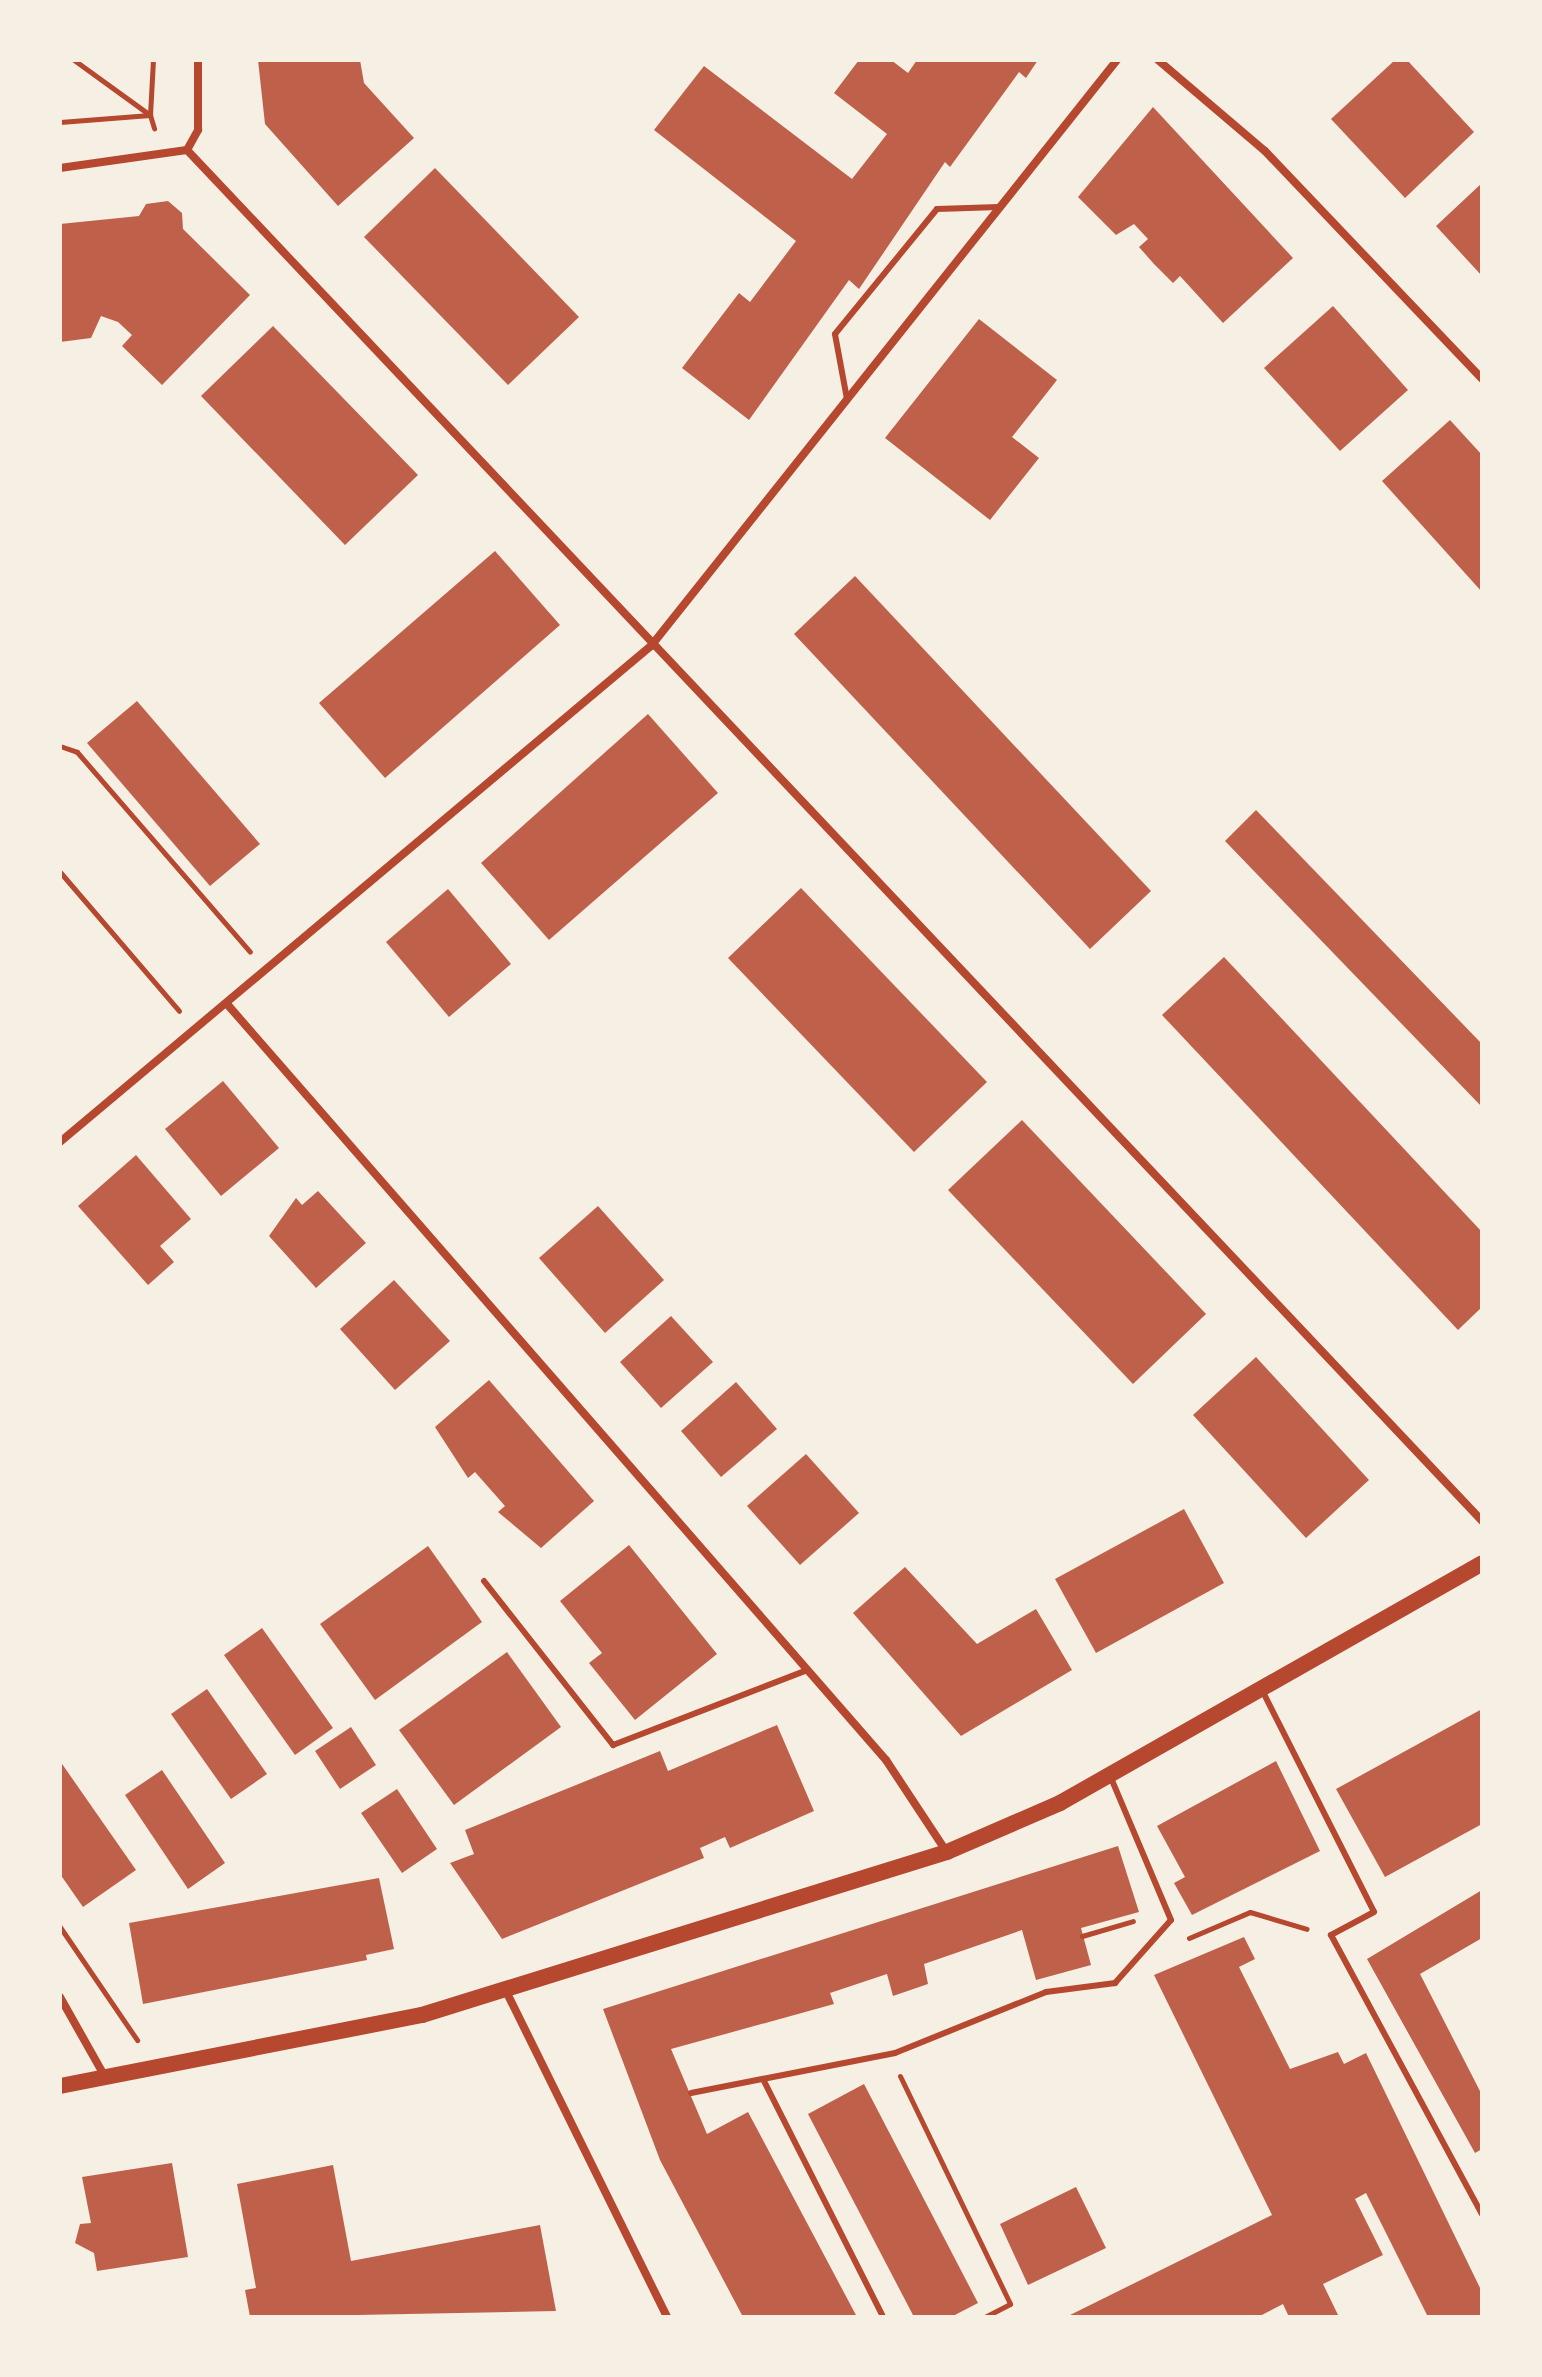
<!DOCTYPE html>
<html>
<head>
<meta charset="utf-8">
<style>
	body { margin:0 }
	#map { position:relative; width:1542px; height:2377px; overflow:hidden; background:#f6efe4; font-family:"Work Sans",sans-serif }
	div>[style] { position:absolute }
	.building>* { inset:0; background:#bf614a }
	.path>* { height:5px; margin:-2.5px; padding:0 2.5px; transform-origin:2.5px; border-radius:2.5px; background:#b5482f }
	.service>* { height:6px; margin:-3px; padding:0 3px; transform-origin:3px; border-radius:3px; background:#b5482f }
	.minor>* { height:8px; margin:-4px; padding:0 4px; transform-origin:4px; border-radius:4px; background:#b5482f }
	.secondary>* { height:16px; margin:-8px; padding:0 8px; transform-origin:8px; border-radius:8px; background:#b5482f }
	span { translate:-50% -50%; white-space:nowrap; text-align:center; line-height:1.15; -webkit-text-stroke:7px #f6efe4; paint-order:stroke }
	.frame { position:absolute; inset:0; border:62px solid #f6efe4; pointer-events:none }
</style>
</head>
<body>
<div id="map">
	<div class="building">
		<i style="clip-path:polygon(258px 60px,360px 60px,364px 83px,414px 138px,338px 206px,265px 124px)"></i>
		<i style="clip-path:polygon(859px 60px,891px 60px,908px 73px,917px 60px,1038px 60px,1026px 78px,1019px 72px,950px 167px,945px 162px,859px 289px,849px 280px,749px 420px,682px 368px,739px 293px,750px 302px,796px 241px,654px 130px,704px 66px,852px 179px,887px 134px,834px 93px)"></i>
		<i style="clip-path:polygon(1395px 60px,1407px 60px,1474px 132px,1405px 198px,1331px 119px)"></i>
		<i style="clip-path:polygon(1153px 107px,1293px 258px,1223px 323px,1180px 276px,1173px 283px,1154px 264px,1139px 247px,1148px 239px,1134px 224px,1116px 235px,1078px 197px)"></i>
		<i style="clip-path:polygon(435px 168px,579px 317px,508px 385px,364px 237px)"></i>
		<i style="clip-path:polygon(1482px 183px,1482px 276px,1436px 226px)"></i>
		<i style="clip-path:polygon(168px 201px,182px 213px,183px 229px,250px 295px,162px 385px,122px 346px,132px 335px,118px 322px,101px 316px,91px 338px,60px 342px,60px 224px,139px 216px,146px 204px)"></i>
		<i style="clip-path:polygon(1333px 306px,1408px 390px,1340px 451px,1264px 368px)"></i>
		<i style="clip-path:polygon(979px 319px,1057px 380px,1012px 437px,1039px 458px,990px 520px,885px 438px)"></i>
		<i style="clip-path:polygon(273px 326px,418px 475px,345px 545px,201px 396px)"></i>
		<i style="clip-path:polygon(1450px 420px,1482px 455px,1482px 592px,1382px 481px)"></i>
		<i style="clip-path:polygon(495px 551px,560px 625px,385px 778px,319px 703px)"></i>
		<i style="clip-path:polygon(855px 576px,1151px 891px,1090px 949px,794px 634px)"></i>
		<i style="clip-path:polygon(137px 701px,260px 844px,210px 886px,87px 743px)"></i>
		<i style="clip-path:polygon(648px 714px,718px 793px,549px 940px,481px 863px)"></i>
		<i style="clip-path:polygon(1256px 810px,1482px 1044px,1482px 1107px,1225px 841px)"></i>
		<i style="clip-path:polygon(801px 888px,987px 1082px,914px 1152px,728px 958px)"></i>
		<i style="clip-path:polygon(448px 889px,511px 964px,449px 1017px,386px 942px)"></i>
		<i style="clip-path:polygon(1224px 957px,1482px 1232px,1482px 1307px,1458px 1330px,1162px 1015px)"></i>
		<i style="clip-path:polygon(223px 1081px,279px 1148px,221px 1196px,165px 1129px)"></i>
		<i style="clip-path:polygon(1022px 1120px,1206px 1314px,1133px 1384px,948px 1190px)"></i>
		<i style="clip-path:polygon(136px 1155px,191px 1219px,160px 1246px,174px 1262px,148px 1285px,78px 1206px)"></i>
		<i style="clip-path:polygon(318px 1191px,366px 1243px,316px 1288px,269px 1236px,296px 1198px,302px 1205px)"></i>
		<i style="clip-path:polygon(598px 1206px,664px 1280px,605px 1333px,539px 1258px)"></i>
		<i style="clip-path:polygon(394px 1280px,450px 1341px,395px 1390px,340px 1329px)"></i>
		<i style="clip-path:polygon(671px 1316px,713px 1362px,661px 1408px,620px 1362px)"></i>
		<i style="clip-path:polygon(1256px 1357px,1369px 1480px,1306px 1538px,1193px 1415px)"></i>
		<i style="clip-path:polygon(489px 1380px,594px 1501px,541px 1548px,498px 1512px,505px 1506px,475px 1472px,468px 1478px,435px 1427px)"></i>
		<i style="clip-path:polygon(736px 1382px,777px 1429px,721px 1477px,681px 1431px)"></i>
		<i style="clip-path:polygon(806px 1454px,859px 1513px,800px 1565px,747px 1506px)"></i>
		<i style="clip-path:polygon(1184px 1509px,1224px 1583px,1096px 1653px,1055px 1579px)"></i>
		<i style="clip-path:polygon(629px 1545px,717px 1654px,635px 1720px,589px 1663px,602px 1653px,560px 1601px)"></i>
		<i style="clip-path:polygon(428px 1546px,482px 1622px,375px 1700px,320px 1624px)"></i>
		<i style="clip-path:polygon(905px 1567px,977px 1644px,1036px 1609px,1072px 1670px,961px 1736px,853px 1613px)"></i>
		<i style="clip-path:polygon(262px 1628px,333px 1728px,295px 1755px,224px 1655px)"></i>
		<i style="clip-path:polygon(507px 1652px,561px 1727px,454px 1805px,399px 1730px)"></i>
		<i style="clip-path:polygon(207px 1689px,267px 1774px,231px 1799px,171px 1714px)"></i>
		<i style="clip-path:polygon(1482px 1709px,1482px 1824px,1385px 1877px,1336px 1789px)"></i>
		<i style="clip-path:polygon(777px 1725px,814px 1811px,730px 1848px,725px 1837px,700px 1848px,704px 1858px,502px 1939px,450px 1863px,474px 1854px,465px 1830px,660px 1751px,668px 1771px)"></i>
		<i style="clip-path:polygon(351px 1727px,376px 1765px,340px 1789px,315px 1751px)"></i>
		<i style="clip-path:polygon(60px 1761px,136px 1870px,83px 1907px,60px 1874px)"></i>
		<i style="clip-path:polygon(1276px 1761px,1320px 1851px,1192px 1915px,1174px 1883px,1185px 1877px,1157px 1826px)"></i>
		<i style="clip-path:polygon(162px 1770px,225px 1863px,188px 1889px,125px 1795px)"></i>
		<i style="clip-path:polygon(397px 1789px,437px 1849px,402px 1873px,361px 1813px)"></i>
		<i style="clip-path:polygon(1118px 1846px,1139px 1912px,1081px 1928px,1091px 1965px,1036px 1980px,1022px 1930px,924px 1964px,928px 1984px,893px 1996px,887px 1974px,830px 1993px,834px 2004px,671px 2049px,707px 2134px,748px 2112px,857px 2317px,743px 2317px,660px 2160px,603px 2009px)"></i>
		<i style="clip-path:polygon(379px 1878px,394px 1949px,366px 1955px,367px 1960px,143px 2004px,129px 1923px)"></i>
		<i style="clip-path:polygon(1482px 1890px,1482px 1938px,1420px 1974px,1482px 2095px,1482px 2149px,1475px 2153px,1367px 1959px)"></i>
		<i style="clip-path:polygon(1244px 1937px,1255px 1959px,1239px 1967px,1290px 2069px,1338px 2052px,1344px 2064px,1366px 2053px,1482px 2292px,1482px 2317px,1428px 2317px,1366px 2193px,1355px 2199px,1383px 2255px,1323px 2284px,1339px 2317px,1289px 2317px,1283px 2304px,1258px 2317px,1066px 2317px,1272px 2215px,1154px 1975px)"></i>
		<i style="clip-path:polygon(864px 2084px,978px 2303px,951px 2317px,914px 2317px,808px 2114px)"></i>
		<i style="clip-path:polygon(172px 2163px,188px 2257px,97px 2271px,94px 2253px,75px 2243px,80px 2224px,91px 2223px,82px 2177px)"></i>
		<i style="clip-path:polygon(333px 2165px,351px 2261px,540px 2225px,556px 2311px,250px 2317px,245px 2290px,256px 2288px,237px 2184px)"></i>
		<i style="clip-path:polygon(1076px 2187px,1106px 2248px,1028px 2285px,1000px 2224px)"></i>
	</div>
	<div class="path">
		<i style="left:74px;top:60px;width:94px;rotate:35.9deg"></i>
		<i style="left:150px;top:115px;width:14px;rotate:73deg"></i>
		<i style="left:60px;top:122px;width:90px;rotate:-4.4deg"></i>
		<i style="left:150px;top:115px;width:55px;rotate:-86.9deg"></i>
		<i style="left:60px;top:746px;width:18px;rotate:19deg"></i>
		<i style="left:77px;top:752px;width:264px;rotate:49.1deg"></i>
		<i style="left:60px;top:872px;width:183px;rotate:49.4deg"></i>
		<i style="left:60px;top:1927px;width:137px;rotate:55.7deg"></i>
		<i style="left:1082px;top:1936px;width:53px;rotate:-16.4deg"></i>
		<i style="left:1189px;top:1938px;width:66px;rotate:-23.1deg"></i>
		<i style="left:1250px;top:1912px;width:59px;rotate:16.6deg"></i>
		<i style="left:900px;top:2076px;width:253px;rotate:64.2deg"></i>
		<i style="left:1010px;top:2304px;width:29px;rotate:153deg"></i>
	</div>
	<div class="service">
		<i style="left:847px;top:399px;width:66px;rotate:-100.5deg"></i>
		<i style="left:835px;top:334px;width:161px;rotate:-50.8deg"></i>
		<i style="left:937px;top:209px;width:62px;rotate:-1.8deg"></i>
		<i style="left:484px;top:1581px;width:209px;rotate:51.8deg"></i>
		<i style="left:613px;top:1745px;width:208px;rotate:-21.1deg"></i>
		<i style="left:1263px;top:1692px;width:246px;rotate:63.2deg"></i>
		<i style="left:1374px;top:1912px;width:49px;rotate:151.9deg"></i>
		<i style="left:1331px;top:1935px;width:317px;rotate:61.6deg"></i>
		<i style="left:763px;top:2079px;width:267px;rotate:63.2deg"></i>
		<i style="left:691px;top:2093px;width:208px;rotate:-11.1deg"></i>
		<i style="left:895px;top:2053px;width:163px;rotate:-22deg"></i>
		<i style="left:1046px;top:1992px;width:70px;rotate:-7.4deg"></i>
		<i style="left:1115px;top:1983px;width:84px;rotate:-48.4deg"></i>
		<i style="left:1171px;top:1920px;width:154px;rotate:-112.9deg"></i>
	</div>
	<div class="minor">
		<i style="left:1158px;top:60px;width:140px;rotate:40.4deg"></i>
		<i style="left:1265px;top:151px;width:315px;rotate:46.4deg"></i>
		<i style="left:187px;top:150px;width:1886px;rotate:46.63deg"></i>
		<i style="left:60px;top:168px;width:128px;rotate:-8.1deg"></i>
		<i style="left:187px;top:150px;width:23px;rotate:-61deg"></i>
		<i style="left:198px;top:130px;width:70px;rotate:-90deg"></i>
		<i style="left:227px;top:1004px;width:1003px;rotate:48.92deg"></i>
		<i style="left:886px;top:1760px;width:109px;rotate:56.6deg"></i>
		<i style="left:60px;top:1142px;width:772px;rotate:-40.01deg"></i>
		<i style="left:651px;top:646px;width:749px;rotate:-51.51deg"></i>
		<i style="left:505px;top:1989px;width:366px;rotate:63.7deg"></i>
		<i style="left:60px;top:1997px;width:92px;rotate:60.6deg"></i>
	</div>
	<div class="secondary">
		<i style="left:60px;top:2086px;width:369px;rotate:-11.1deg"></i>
		<i style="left:422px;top:2015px;width:550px;rotate:-17.25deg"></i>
		<i style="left:947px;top:1852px;width:123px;rotate:-23.4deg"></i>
		<i style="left:1060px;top:1803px;width:485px;rotate:-29.6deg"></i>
	</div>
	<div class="frame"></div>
</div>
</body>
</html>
